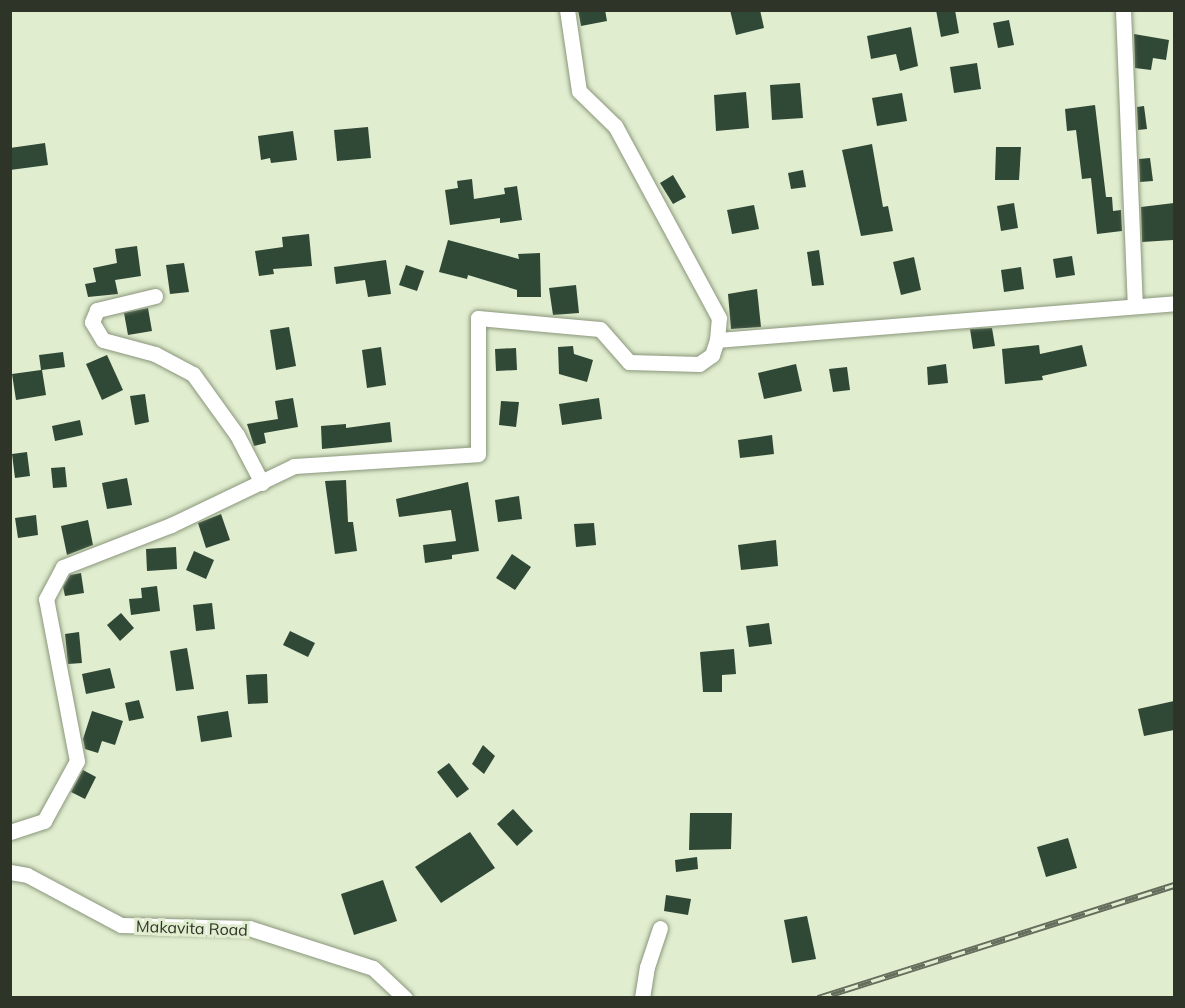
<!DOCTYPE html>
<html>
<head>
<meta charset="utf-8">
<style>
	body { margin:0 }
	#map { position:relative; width:1185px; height:1008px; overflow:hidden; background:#e0edcf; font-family:Mulish,sans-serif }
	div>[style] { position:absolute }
	.building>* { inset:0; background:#304836 }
	.roads { filter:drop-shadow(0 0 2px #8a967b) drop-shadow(0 0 2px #8a967b) }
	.minor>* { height:15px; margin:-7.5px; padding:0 7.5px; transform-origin:7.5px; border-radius:7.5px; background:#fff }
	.rail>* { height:7px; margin-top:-3.5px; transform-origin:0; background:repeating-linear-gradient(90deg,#e0edcf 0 14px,#656d5c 0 28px); box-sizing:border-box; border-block:2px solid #656d5c }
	span { translate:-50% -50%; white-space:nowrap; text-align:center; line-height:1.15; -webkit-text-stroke:6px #e0edcf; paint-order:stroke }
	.street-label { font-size:16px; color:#2f3429 }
	.frame { position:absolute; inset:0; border:12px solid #2f3429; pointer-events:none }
</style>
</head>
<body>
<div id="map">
	<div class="building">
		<i style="clip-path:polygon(578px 10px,605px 10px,607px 21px,581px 26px)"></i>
		<i style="clip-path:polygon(730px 10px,760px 10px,764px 28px,736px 35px)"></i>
		<i style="clip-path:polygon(936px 10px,955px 10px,959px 33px,941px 37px)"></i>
		<i style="clip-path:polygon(1009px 20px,1014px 45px,998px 48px,993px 23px)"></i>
		<i style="clip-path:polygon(911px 27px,918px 66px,900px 71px,896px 54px,871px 59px,867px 36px)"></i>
		<i style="clip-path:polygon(1134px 34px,1169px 40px,1166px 60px,1153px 58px,1151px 70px,1135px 68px)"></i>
		<i style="clip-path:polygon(977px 63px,981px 89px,954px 93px,950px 67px)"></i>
		<i style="clip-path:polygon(800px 83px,803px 118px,772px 120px,770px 85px)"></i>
		<i style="clip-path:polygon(746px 92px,749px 128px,716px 131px,714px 95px)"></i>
		<i style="clip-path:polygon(902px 93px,907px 121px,877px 126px,872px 98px)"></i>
		<i style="clip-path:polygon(1095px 105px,1106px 197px,1112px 197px,1113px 211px,1121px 210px,1122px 231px,1097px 234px,1091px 178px,1082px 179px,1076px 130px,1067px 131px,1065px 109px)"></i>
		<i style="clip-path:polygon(1144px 106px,1147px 129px,1138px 130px,1137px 107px)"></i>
		<i style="clip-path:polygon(368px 127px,371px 158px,337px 161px,334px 130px)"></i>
		<i style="clip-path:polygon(293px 131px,297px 160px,271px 163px,270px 158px,261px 160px,258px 136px)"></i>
		<i style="clip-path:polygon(45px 143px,48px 165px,10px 170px,10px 148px)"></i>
		<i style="clip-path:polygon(872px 144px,883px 207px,888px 206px,893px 231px,861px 236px,842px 150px)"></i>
		<i style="clip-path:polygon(996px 147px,1021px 147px,1019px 180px,995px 180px)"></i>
		<i style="clip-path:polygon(1150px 158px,1153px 181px,1140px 182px,1139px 159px)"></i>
		<i style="clip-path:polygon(803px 170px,806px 187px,791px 189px,788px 173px)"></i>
		<i style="clip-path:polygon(673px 175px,686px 197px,673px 204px,660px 183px)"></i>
		<i style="clip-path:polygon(472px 179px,474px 199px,505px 194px,504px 188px,517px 186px,522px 220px,500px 223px,500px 218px,450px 225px,445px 190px,458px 188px,457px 181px)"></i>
		<i style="clip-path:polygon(1014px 203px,1018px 228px,1001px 231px,997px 206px)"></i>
		<i style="clip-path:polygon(1174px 203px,1173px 240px,1142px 242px,1141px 207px)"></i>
		<i style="clip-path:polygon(754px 205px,759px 229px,732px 234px,727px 210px)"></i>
		<i style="clip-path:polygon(309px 234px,312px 266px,273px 269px,274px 274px,259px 276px,255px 251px,283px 247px,282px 237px)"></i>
		<i style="clip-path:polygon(448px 240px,519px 259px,518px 254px,540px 253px,541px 297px,517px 297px,517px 290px,468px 275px,467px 279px,439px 272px)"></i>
		<i style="clip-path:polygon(137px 246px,141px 276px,115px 280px,118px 294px,88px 297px,85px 284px,96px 282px,93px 268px,117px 263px,115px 249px)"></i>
		<i style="clip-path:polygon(819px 250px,824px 285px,812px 286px,807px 252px)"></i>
		<i style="clip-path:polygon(1072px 256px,1075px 275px,1056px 278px,1053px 259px)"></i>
		<i style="clip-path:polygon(914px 257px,921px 290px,901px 295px,893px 262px)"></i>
		<i style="clip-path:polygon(386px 260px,391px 294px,368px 297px,365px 280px,336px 284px,334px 267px)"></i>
		<i style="clip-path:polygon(184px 263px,189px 292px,170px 294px,166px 265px)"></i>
		<i style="clip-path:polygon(406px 265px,424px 271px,417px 291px,399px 285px)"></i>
		<i style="clip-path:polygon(1021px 267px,1024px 289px,1004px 292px,1001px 270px)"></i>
		<i style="clip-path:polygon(576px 285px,579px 313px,553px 315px,549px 288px)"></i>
		<i style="clip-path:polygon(757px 289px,761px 327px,731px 329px,728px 294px)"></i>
		<i style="clip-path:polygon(148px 308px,152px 331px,128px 335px,124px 313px)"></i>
		<i style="clip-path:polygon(289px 327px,296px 366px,276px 370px,270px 330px)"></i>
		<i style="clip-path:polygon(992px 328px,995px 346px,973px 349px,970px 329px)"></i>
		<i style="clip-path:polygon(1039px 345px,1040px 354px,1082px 345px,1087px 366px,1042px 376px,1043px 380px,1005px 384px,1002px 349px)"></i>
		<i style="clip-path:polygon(573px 346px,574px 354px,593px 360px,587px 382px,559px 374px,558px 347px)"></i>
		<i style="clip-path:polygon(381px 347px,386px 385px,367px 388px,362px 350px)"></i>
		<i style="clip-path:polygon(516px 348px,517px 370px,496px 371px,495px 349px)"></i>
		<i style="clip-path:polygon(63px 352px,65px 367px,42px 370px,46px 395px,16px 400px,12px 374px,41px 370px,39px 355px)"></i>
		<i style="clip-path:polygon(107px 355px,123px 390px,102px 400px,86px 364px)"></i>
		<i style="clip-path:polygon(796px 364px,802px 391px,764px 399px,758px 373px)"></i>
		<i style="clip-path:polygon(946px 364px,948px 383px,928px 385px,927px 367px)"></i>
		<i style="clip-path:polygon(847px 367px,850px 390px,833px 392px,829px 369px)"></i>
		<i style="clip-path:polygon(145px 394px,149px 422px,135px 425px,130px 396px)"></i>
		<i style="clip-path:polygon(293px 398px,298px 427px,264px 433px,266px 443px,254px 446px,247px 424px,278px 419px,275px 401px)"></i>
		<i style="clip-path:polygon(599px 398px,602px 419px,562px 425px,559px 404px)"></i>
		<i style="clip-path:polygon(501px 401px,519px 402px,516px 427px,499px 425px)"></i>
		<i style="clip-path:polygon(80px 420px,83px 435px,55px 441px,52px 426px)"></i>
		<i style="clip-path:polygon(390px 422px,392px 442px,322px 449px,321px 426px,346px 424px,346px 428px)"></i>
		<i style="clip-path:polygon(772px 435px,774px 454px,740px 458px,738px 440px)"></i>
		<i style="clip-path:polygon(27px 452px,30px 476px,15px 478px,12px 454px)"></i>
		<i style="clip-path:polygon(65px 467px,67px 487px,53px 488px,51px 468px)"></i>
		<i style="clip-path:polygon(127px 478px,132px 505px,107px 509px,102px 483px)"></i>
		<i style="clip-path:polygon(346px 480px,348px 522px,353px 522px,357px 551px,335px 554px,325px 481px)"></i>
		<i style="clip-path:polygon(468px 482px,479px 551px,452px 555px,452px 559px,425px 563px,423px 545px,456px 541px,451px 510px,399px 517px,396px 499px)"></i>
		<i style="clip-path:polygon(519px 496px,522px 519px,498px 522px,495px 500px)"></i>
		<i style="clip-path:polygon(221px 514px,230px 540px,206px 548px,198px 523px)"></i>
		<i style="clip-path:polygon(36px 515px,38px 535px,18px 538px,15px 518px)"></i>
		<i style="clip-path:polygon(88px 520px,93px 545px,67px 555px,61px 526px)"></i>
		<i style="clip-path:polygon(594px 523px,596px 545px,576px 547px,574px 524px)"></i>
		<i style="clip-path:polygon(776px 540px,778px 566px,741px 570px,738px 545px)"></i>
		<i style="clip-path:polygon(176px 547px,177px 569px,147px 571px,146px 549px)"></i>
		<i style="clip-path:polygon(194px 551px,214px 560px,206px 579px,186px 570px)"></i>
		<i style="clip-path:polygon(512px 554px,531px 567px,515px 590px,496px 578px)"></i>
		<i style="clip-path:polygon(81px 573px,84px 593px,65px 596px,63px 587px,70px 575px)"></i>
		<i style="clip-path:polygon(157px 586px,160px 611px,131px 615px,129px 599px,142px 598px,141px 588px)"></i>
		<i style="clip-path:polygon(212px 603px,215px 629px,196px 631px,193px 605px)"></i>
		<i style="clip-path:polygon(121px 613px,134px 628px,120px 641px,107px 625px)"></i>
		<i style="clip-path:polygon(769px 623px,772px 644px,749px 647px,746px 626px)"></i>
		<i style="clip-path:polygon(290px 631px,315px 643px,308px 657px,283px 645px)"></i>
		<i style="clip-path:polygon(79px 632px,82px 663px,68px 664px,65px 634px)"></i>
		<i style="clip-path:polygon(187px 648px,194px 689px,176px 691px,170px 651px)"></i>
		<i style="clip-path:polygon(734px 649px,736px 674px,722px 675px,722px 692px,703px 692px,700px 652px)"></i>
		<i style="clip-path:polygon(110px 668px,115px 688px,86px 694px,82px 674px)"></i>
		<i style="clip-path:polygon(267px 674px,268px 703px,248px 704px,246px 675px)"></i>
		<i style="clip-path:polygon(139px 700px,144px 718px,129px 721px,125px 703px)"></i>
		<i style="clip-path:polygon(1174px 701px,1174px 730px,1144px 736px,1138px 709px)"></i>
		<i style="clip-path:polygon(92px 711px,123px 721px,115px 745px,102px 741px,98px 753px,85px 749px,83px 739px)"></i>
		<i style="clip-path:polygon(228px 711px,232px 737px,201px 742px,197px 716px)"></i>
		<i style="clip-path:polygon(483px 745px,495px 756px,484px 774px,472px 764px)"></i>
		<i style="clip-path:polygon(449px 763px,469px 789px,457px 798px,437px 772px)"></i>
		<i style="clip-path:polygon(83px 770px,96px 777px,85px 799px,71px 792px)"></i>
		<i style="clip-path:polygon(513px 809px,533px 831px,517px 846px,497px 824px)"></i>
		<i style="clip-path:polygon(690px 813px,732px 813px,731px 849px,689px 850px)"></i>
		<i style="clip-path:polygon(470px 832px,495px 868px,441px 903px,415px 867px)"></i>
		<i style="clip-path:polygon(1068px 838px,1077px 868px,1046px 877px,1037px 847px)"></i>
		<i style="clip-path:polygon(697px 857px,698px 869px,676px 872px,675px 860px)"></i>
		<i style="clip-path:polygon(383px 880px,397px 921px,354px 935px,341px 894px)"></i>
		<i style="clip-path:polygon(666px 895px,691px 899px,688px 915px,664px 911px)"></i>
		<i style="clip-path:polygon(807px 916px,816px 959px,792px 963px,784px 920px)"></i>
	</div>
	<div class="roads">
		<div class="minor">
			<i style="left:1123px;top:10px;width:296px;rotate:87.7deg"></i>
			<i style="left:155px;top:296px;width:60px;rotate:166.4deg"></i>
			<i style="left:97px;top:310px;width:13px;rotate:113deg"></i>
			<i style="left:92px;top:322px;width:21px;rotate:59deg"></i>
			<i style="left:103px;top:340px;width:54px;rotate:15.1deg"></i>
			<i style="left:155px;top:354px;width:43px;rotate:27.8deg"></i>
			<i style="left:193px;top:374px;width:75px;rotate:54.2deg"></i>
			<i style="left:237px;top:435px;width:54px;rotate:62.5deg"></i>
			<i style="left:717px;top:340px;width:458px;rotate:-4.6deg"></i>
			<i style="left:10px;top:832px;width:36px;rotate:-18deg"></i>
			<i style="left:44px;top:821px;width:68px;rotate:-61.2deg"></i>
			<i style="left:77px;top:761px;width:165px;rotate:-100.8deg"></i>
			<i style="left:46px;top:599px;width:36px;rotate:-62deg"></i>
			<i style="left:63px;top:567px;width:116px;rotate:-21.3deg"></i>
			<i style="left:171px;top:525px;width:136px;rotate:-25.6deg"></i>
			<i style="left:294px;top:466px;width:184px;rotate:-3.7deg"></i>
			<i style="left:478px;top:454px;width:136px;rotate:-90deg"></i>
			<i style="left:478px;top:318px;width:122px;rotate:5.2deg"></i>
			<i style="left:600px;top:329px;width:44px;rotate:48.7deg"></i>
			<i style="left:629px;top:362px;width:70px;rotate:1.6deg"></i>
			<i style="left:699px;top:364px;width:16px;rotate:-35deg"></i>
			<i style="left:712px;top:355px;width:16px;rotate:-72deg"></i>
			<i style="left:717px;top:340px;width:22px;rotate:-85deg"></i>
			<i style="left:719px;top:318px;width:218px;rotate:-118.4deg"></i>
			<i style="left:615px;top:126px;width:50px;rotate:-135.8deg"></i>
			<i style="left:579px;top:91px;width:82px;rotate:-98.4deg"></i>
			<i style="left:10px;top:872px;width:17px;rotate:10deg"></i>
			<i style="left:27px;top:875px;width:106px;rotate:28deg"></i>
			<i style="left:121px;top:925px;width:128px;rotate:1.3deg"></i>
			<i style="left:249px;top:928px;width:130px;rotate:17.9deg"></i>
			<i style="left:373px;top:968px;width:44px;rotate:43.2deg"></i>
			<i style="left:642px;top:998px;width:31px;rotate:-81deg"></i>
			<i style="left:647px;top:967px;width:41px;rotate:-71.6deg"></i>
		</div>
	</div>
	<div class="rail">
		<i style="left:818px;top:998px;width:374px;rotate:-17.6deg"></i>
	</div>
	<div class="street-label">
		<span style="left:192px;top:928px;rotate:2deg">Makavita Road</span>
	</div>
	<div class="frame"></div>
</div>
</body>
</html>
